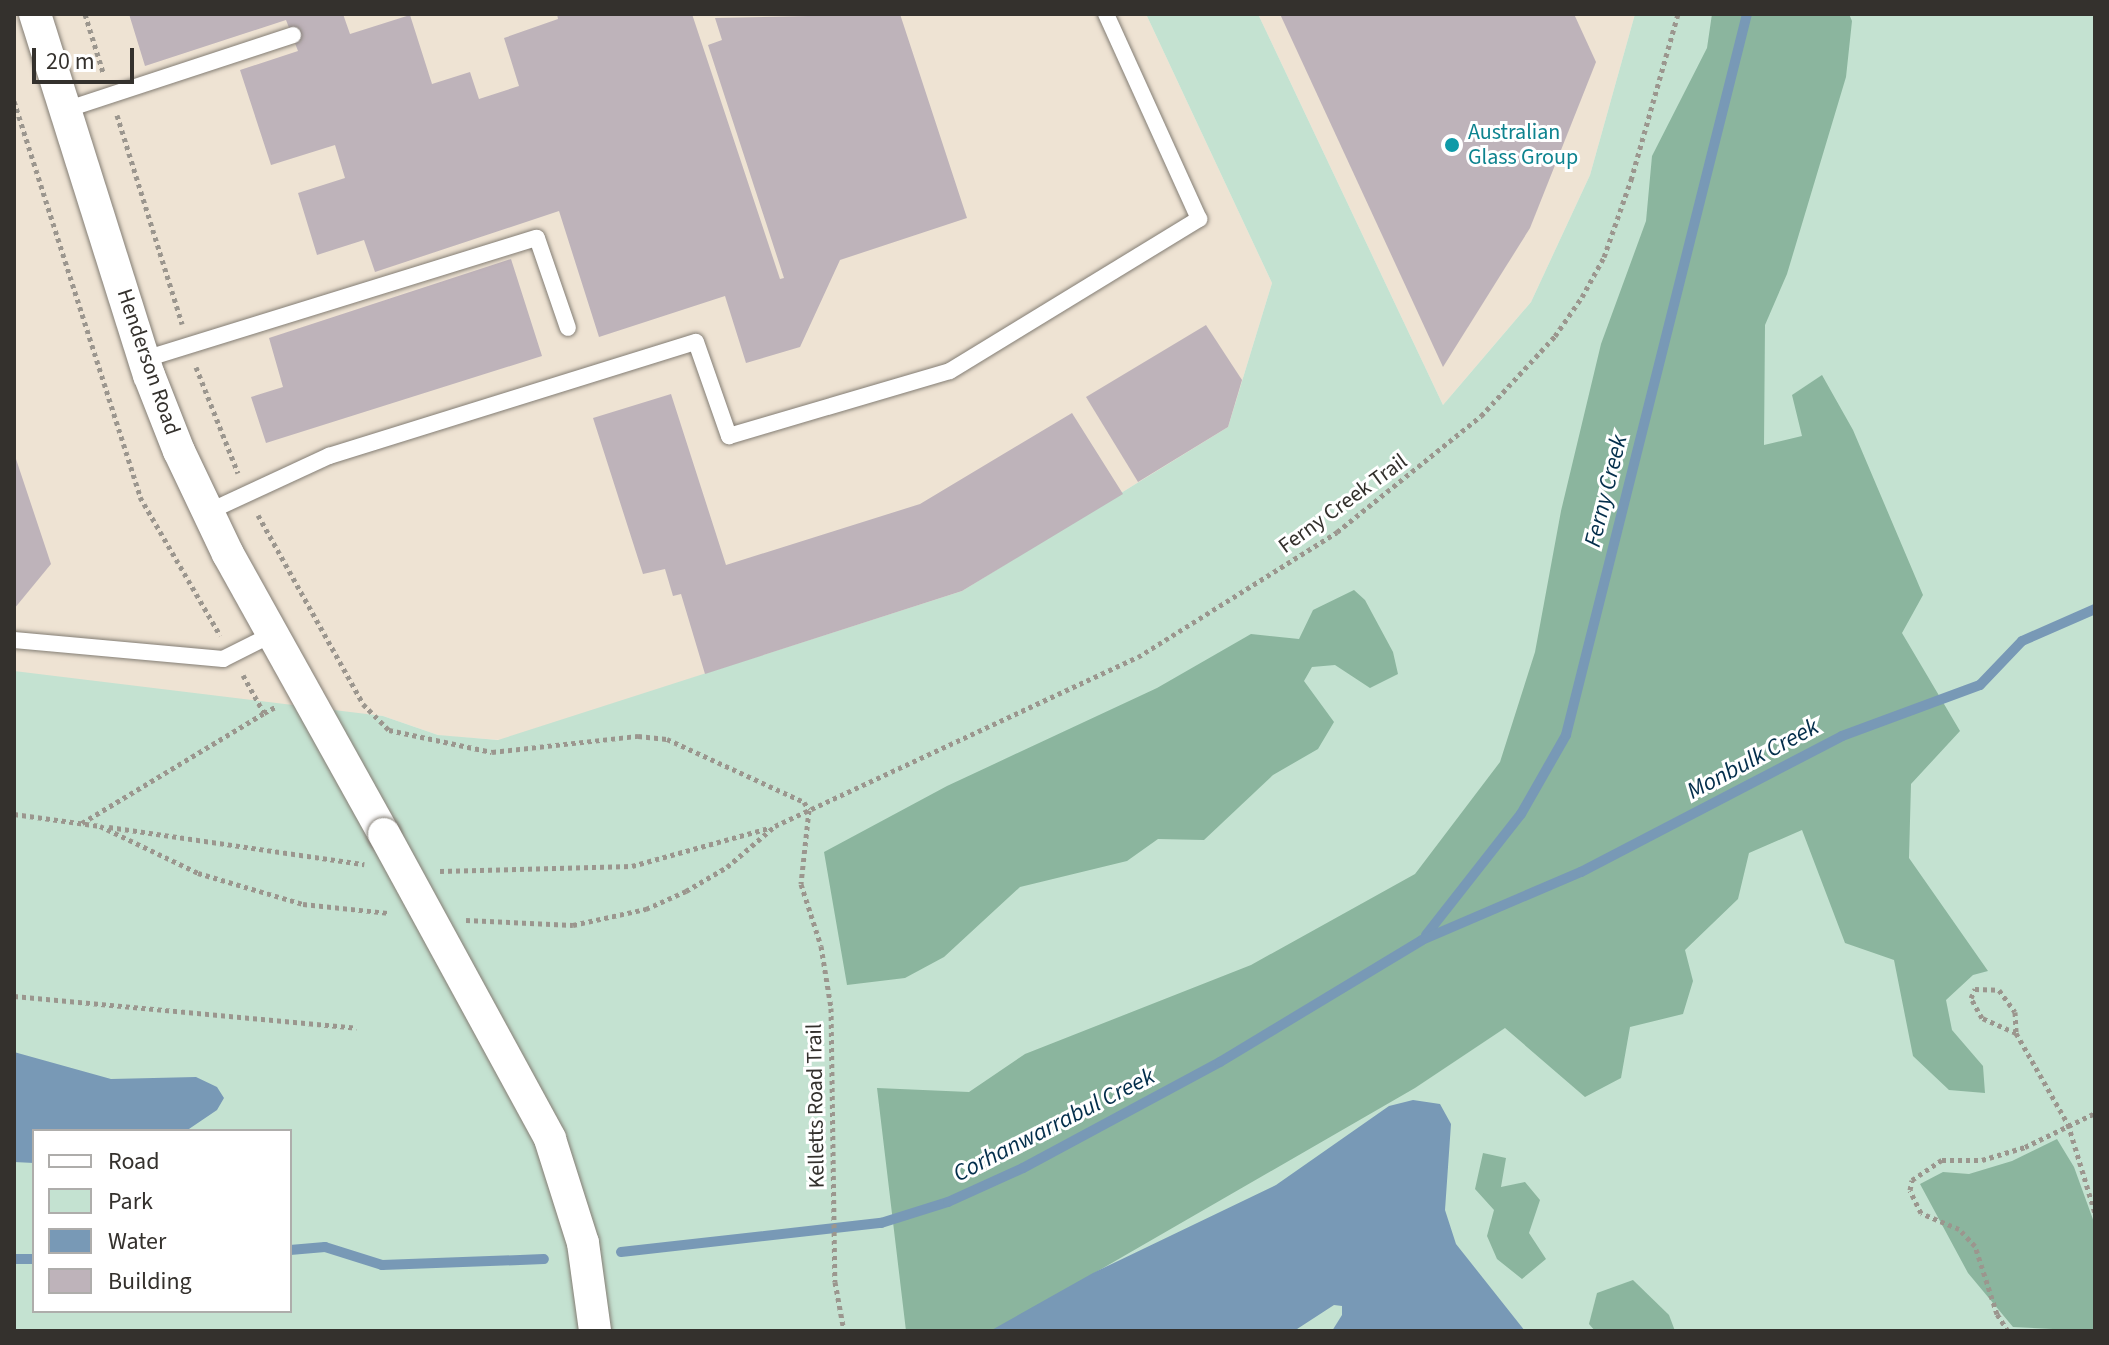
<!DOCTYPE html>
<html>
<head>
<meta charset="utf-8">
<style>
	body { margin:0 }
	#map { position:relative; width:2109px; height:1345px; overflow:hidden; background:#f6efe4; font-family:"Source Sans 3",sans-serif }
	div>[style] { position:absolute }
	.built>* { inset:0; background:#eee3d3 }
	.green>* { inset:0; background:#c4e2d1 }
	.forest>* { inset:0; background:#8bb59e }
	.water>* { inset:0; background:#7899b6 }
	.stream>* { height:10px; margin:-5px; padding:0 5px; transform-origin:5px; border-radius:5px; background:#7899b6 }
	.building>* { inset:0; background:#beb3ba }
	.path>* { height:5px; margin-top:-2.5px; transform-origin:0; background:repeating-linear-gradient(90deg,#9b968e 0 4px,transparent 0 8px) }
	.roads { filter:drop-shadow(0 0 2px #837d74) drop-shadow(0 0 2px #837d74) }
	.service>* { height:16px; margin:-8px; padding:0 8px; transform-origin:8px; border-radius:8px; background:#fff }
	.minor>* { height:32px; margin:-16px; padding:0 16px; transform-origin:16px; border-radius:16px; background:#fff }
	.bridges { filter:drop-shadow(0 0 2px #837d74) drop-shadow(0 0 2px #837d74) }
	.minor-bridge>* { height:32px; margin:-16px; padding:0 16px; transform-origin:16px; border-radius:16px; background:#fff }
	.dots>* { width:22px; height:22px; translate:-50% -50%; box-sizing:border-box; border:4px solid #fff; border-radius:50% }
	span { translate:-50% -50%; white-space:nowrap; text-align:center; line-height:1.15; -webkit-text-stroke:6px #fff; paint-order:stroke }
	.culture-label { font-size:22px; color:#0d838f }
	.left { translate:0 -50%; text-align:left }
	.street-label { font-size:22px; color:#34312d }
	.water-label { font-size:24px; color:#032e4b; font-style:italic }
	.frame { position:absolute; inset:0; border:16px solid #34312d; pointer-events:none }
	.legend { position:absolute; left:32px; top:1129px; width:260px; height:184px; box-sizing:border-box; background:#fff; border:2px solid #aeadab; margin:0; padding:10px 14px; list-style:none; font-size:24px; color:#34312d }
	.legend li { display:flex; align-items:center; gap:16px; height:40px }
	.legend b { width:40px; border:2px solid #aeadab }
	.scale { position:absolute; left:32px; top:48px; width:102px; height:36px; box-sizing:border-box; border:4px solid #34312d; border-top:0; padding-left:10px; font-size:24px; line-height:28px; white-space:nowrap; color:#34312d; -webkit-text-stroke:6px #fff; paint-order:stroke }
</style>
</head>
<body>
<div id="map">
	<div class="built">
		<i style="clip-path:polygon(14px 14px,1146px 14px,1272px 283px,1228px 427px,962px 591px,501px 740px,441px 736px,383px 716px,251px 705px,14px 673px)"></i>
		<i style="clip-path:polygon(1258px 14px,1635px 14px,1590px 175px,1531px 302px,1443px 405px)"></i>
	</div>
	<div class="green">
		<i style="clip-path:polygon(evenodd,1146px 14px,1258px 14px,1443px 405px,1531px 302px,1590px 175px,1635px 14px,2095px 14px,2095px 1331px,14px 1331px,14px 671px,383px 716px,438px 735px,498px 740px,962px 591px,1228px 427px,1272px 283px,1146px 14px,34px 1131px,290px 1131px,290px 1311px,34px 1311px,34px 1131px)"></i>
	</div>
	<div class="forest">
		<i style="clip-path:polygon(1712px 14px,1849px 14px,1852px 21px,1846px 77px,1787px 274px,1765px 325px,1764px 445px,1802px 436px,1792px 395px,1822px 375px,1853px 430px,1923px 595px,1902px 633px,1960px 731px,1911px 784px,1909px 858px,1988px 971px,1973px 975px,1946px 1000px,1952px 1030px,1983px 1066px,1985px 1093px,1949px 1090px,1913px 1056px,1894px 960px,1845px 943px,1802px 830px,1749px 853px,1738px 899px,1685px 950px,1693px 981px,1683px 1014px,1630px 1027px,1621px 1078px,1585px 1097px,1505px 1028px,1415px 1088px,994px 1331px,906px 1331px,877px 1088px,969px 1092px,1025px 1054px,1251px 965px,1415px 874px,1500px 762px,1535px 652px,1561px 511px,1601px 344px,1646px 221px,1652px 156px,1707px 48px)"></i>
		<i style="clip-path:polygon(1354px 590px,1365px 600px,1393px 652px,1398px 674px,1370px 688px,1335px 665px,1312px 667px,1304px 681px,1334px 722px,1318px 749px,1273px 775px,1204px 840px,1158px 839px,1127px 861px,1020px 887px,944px 957px,905px 978px,847px 985px,824px 852px,947px 786px,1157px 688px,1251px 634px,1299px 639px,1313px 610px)"></i>
		<i style="clip-path:polygon(2057px 1139px,2074px 1167px,2095px 1225px,2095px 1331px,2013px 1327px,1968px 1273px,1920px 1184px,1943px 1172px,1969px 1174px,2012px 1161px)"></i>
		<i style="clip-path:polygon(1483px 1153px,1506px 1158px,1501px 1187px,1525px 1182px,1540px 1200px,1529px 1233px,1546px 1259px,1522px 1279px,1497px 1259px,1487px 1236px,1494px 1210px,1475px 1189px)"></i>
		<i style="clip-path:polygon(1633px 1280px,1669px 1315px,1675px 1331px,1595px 1331px,1589px 1324px,1597px 1293px)"></i>
	</div>
	<div class="water">
		<i style="clip-path:polygon(14px 1052px,111px 1079px,196px 1077px,217px 1087px,224px 1098px,217px 1110px,186px 1131px,34px 1131px,34px 1163px,14px 1162px)"></i>
		<i style="clip-path:polygon(1413px 1100px,1440px 1104px,1451px 1124px,1445px 1210px,1456px 1244px,1525px 1331px,1332px 1331px,1342px 1315px,1342px 1306px,1334px 1305px,1294px 1331px,990px 1331px,1093px 1273px,1276px 1185px,1389px 1106px)"></i>
	</div>
	<div class="stream">
		<i style="left:1426px;top:935px;width:154px;rotate:-51.9deg"></i>
		<i style="left:1521px;top:814px;width:91px;rotate:-60.3deg"></i>
		<i style="left:1566px;top:735px;width:743px;rotate:-75.91deg"></i>
		<i style="left:290px;top:1250px;width:35px;rotate:-5deg"></i>
		<i style="left:325px;top:1247px;width:60px;rotate:17.5deg"></i>
		<i style="left:382px;top:1265px;width:162px;rotate:-2.1deg"></i>
		<i style="left:621px;top:1252px;width:262px;rotate:-6.4deg"></i>
		<i style="left:881px;top:1223px;width:70px;rotate:-17.4deg"></i>
		<i style="left:948px;top:1202px;width:82px;rotate:-24.4deg"></i>
		<i style="left:1023px;top:1168px;width:224px;rotate:-28.3deg"></i>
		<i style="left:1220px;top:1062px;width:236px;rotate:-31.1deg"></i>
		<i style="left:1422px;top:940px;width:173px;rotate:-23.2deg"></i>
		<i style="left:1581px;top:872px;width:294px;rotate:-27.5deg"></i>
		<i style="left:1842px;top:736px;width:147px;rotate:-20.3deg"></i>
		<i style="left:1980px;top:685px;width:61px;rotate:-46.3deg"></i>
		<i style="left:2022px;top:641px;width:80px;rotate:-23.7deg"></i>
		<i style="left:14px;top:1259px;width:20px"></i>
	</div>
	<div class="building">
		<i style="clip-path:polygon(129px 14px,343px 14px,350px 34px,410px 15px,432px 84px,470px 72px,479px 99px,519px 86px,504px 38px,558px 19px,557px 14px,692px 14px,780px 279px,784px 278px,708px 45px,722px 40px,715px 18px,900px 14px,967px 218px,840px 260px,800px 347px,746px 363px,725px 296px,599px 337px,559px 211px,375px 272px,364px 240px,317px 255px,298px 193px,345px 178px,335px 145px,271px 165px,240px 70px,298px 51px,286px 20px,145px 66px)"></i>
		<i style="clip-path:polygon(1280px 14px,1574px 14px,1596px 62px,1530px 228px,1443px 367px)"></i>
		<i style="clip-path:polygon(511px 259px,542px 356px,266px 443px,251px 397px,283px 387px,269px 338px)"></i>
		<i style="clip-path:polygon(1206px 325px,1242px 380px,1228px 427px,1138px 482px,1086px 397px)"></i>
		<i style="clip-path:polygon(671px 394px,726px 565px,920px 504px,1072px 413px,1123px 494px,962px 591px,705px 674px,681px 594px,673px 596px,665px 569px,643px 574px,593px 418px)"></i>
		<i style="clip-path:polygon(14px 453px,51px 564px,14px 609px)"></i>
	</div>
	<div class="path">
		<i style="left:85px;top:14px;width:61px;rotate:72.8deg"></i>
		<i style="left:14px;top:101px;width:416px;rotate:72.3deg"></i>
		<i style="left:140px;top:497px;width:160px;rotate:59.9deg"></i>
		<i style="left:117px;top:115px;width:219px;rotate:72.7deg"></i>
		<i style="left:196px;top:367px;width:114px;rotate:68.4deg"></i>
		<i style="left:258px;top:515px;width:216px;rotate:60.9deg"></i>
		<i style="left:363px;top:704px;width:37px;rotate:45deg"></i>
		<i style="left:389px;top:730px;width:105px;rotate:12.1deg"></i>
		<i style="left:492px;top:752px;width:147px;rotate:-6.3deg"></i>
		<i style="left:638px;top:736px;width:29px;rotate:6deg"></i>
		<i style="left:667px;top:739px;width:151px;rotate:24.7deg"></i>
		<i style="left:804px;top:802px;width:9px;rotate:58deg"></i>
		<i style="left:809px;top:810px;width:74px;rotate:96.2deg"></i>
		<i style="left:801px;top:884px;width:65px;rotate:72.1deg"></i>
		<i style="left:821px;top:946px;width:63px;rotate:80.8deg"></i>
		<i style="left:831px;top:1008px;width:274px;rotate:89.2deg"></i>
		<i style="left:835px;top:1282px;width:50px;rotate:79.6deg"></i>
		<i style="left:243px;top:675px;width:43px;rotate:61.1deg"></i>
		<i style="left:264px;top:713px;width:15px;rotate:-28deg"></i>
		<i style="left:14px;top:814px;width:87px;rotate:7.9deg"></i>
		<i style="left:100px;top:826px;width:109px;rotate:25.6deg"></i>
		<i style="left:198px;top:873px;width:109px;rotate:16.4deg"></i>
		<i style="left:303px;top:904px;width:85px;rotate:6deg"></i>
		<i style="left:82px;top:823px;width:213px;rotate:-31.1deg"></i>
		<i style="left:109px;top:827px;width:258px;rotate:8.3deg"></i>
		<i style="left:440px;top:871px;width:192px;rotate:-1.5deg"></i>
		<i style="left:632px;top:866px;width:142px;rotate:-15.5deg"></i>
		<i style="left:466px;top:920px;width:107px;rotate:2.7deg"></i>
		<i style="left:573px;top:925px;width:75px;rotate:-12.4deg"></i>
		<i style="left:646px;top:909px;width:44px;rotate:-24.2deg"></i>
		<i style="left:686px;top:891px;width:48px;rotate:-30.3deg"></i>
		<i style="left:727px;top:867px;width:63px;rotate:-40.5deg"></i>
		<i style="left:775px;top:826px;width:400px;rotate:-25deg"></i>
		<i style="left:1138px;top:657px;width:235px;rotate:-32.1deg"></i>
		<i style="left:1337px;top:532px;width:185px;rotate:-38.9deg"></i>
		<i style="left:1481px;top:416px;width:109px;rotate:-47.2deg"></i>
		<i style="left:1555px;top:336px;width:47px;rotate:-55.3deg"></i>
		<i style="left:1582px;top:297px;width:46px;rotate:-61.2deg"></i>
		<i style="left:1604px;top:257px;width:82px;rotate:-70.7deg"></i>
		<i style="left:1631px;top:180px;width:173px;rotate:-74.2deg"></i>
		<i style="left:14px;top:996px;width:344px;rotate:5.3deg"></i>
		<i style="left:2016px;top:1033px;width:37px;rotate:-156deg"></i>
		<i style="left:1982px;top:1018px;width:23px;rotate:-119deg"></i>
		<i style="left:1971px;top:998px;width:10px;rotate:-66deg"></i>
		<i style="left:1975px;top:989px;width:24px;rotate:2deg"></i>
		<i style="left:1999px;top:990px;width:27px;rotate:54deg"></i>
		<i style="left:2015px;top:1012px;width:21px;rotate:87deg"></i>
		<i style="left:2016px;top:1033px;width:105px;rotate:60.3deg"></i>
		<i style="left:2068px;top:1124px;width:93px;rotate:73.1deg"></i>
		<i style="left:2008px;top:1331px;width:20px;rotate:-123deg"></i>
		<i style="left:1997px;top:1314px;width:71px;rotate:-107.9deg"></i>
		<i style="left:1975px;top:1246px;width:23px;rotate:-133deg"></i>
		<i style="left:1959px;top:1229px;width:41px;rotate:-157.2deg"></i>
		<i style="left:1921px;top:1213px;width:25px;rotate:-116deg"></i>
		<i style="left:1910px;top:1190px;width:10px;rotate:-79deg"></i>
		<i style="left:1912px;top:1180px;width:36px;rotate:-34deg"></i>
		<i style="left:1942px;top:1160px;width:40px"></i>
		<i style="left:1982px;top:1160px;width:45px;rotate:-16.8deg"></i>
		<i style="left:2025px;top:1147px;width:78px;rotate:-25.9deg"></i>
	</div>
	<div class="roads">
		<div class="service">
			<i style="left:65px;top:110px;width:240px;rotate:-18.2deg"></i>
			<i style="left:145px;top:359px;width:410px;rotate:-17.2deg"></i>
			<i style="left:537px;top:238px;width:95px;rotate:71deg"></i>
			<i style="left:206px;top:513px;width:136px;rotate:-24.9deg"></i>
			<i style="left:329px;top:456px;width:384px;rotate:-17.3deg"></i>
			<i style="left:696px;top:342px;width:100px;rotate:70.7deg"></i>
			<i style="left:729px;top:436px;width:230px;rotate:-16.4deg"></i>
			<i style="left:950px;top:371px;width:292px;rotate:-31.4deg"></i>
			<i style="left:1199px;top:219px;width:225px;rotate:-114.4deg"></i>
			<i style="left:14px;top:640px;width:210px;rotate:5.2deg"></i>
			<i style="left:223px;top:659px;width:56px;rotate:-26.6deg"></i>
		</div>
		<div class="minor">
			<i style="left:35px;top:14px;width:379px;rotate:72.5deg"></i>
			<i style="left:149px;top:375px;width:82px;rotate:68.5deg"></i>
			<i style="left:179px;top:451px;width:114px;rotate:64.6deg"></i>
			<i style="left:228px;top:554px;width:321px;rotate:60.9deg"></i>
		</div>
	</div>
	<div class="bridges">
		<div class="minor-bridge">
			<i style="left:384px;top:834px;width:347px;rotate:61.4deg"></i>
			<i style="left:550px;top:1139px;width:109px;rotate:72.4deg"></i>
			<i style="left:583px;top:1243px;width:89px;rotate:82.2deg"></i>
		</div>
	</div>
	<div class="dots">
		<i style="left:1452px;top:145px;background:#0f9aa8"></i>
	</div>
	<div class="culture-label">
		<span class="left" style="left:1468px;top:145px">Australian<br>Glass Group</span>
	</div>
	<div class="street-label">
		<span style="left:148px;top:362px;rotate:71deg">Henderson Road</span>
		<span style="left:1343px;top:504px;rotate:-36deg">Ferny Creek Trail</span>
		<span style="left:816px;top:1106px;rotate:-91deg">Kelletts Road Trail</span>
	</div>
	<div class="water-label">
		<span style="left:1606px;top:491px;rotate:-76deg">Ferny Creek</span>
		<span style="left:1753px;top:759px;rotate:-28deg">Monbulk Creek</span>
		<span style="left:1054px;top:1125px;rotate:-27deg">Corhanwarrabul Creek</span>
	</div>
	<div class="frame"></div>
	<ul class="legend">
	<li><b style="height:10px;background:#fff"></b>Road</li>
	<li><b style="height:22px;background:#c4e2d1"></b>Park</li>
	<li><b style="height:22px;background:#7899b6"></b>Water</li>
	<li><b style="height:22px;background:#beb3ba"></b>Building</li>
	</ul>
	<div class="scale">20 m</div>
</div>
</body>
</html>
